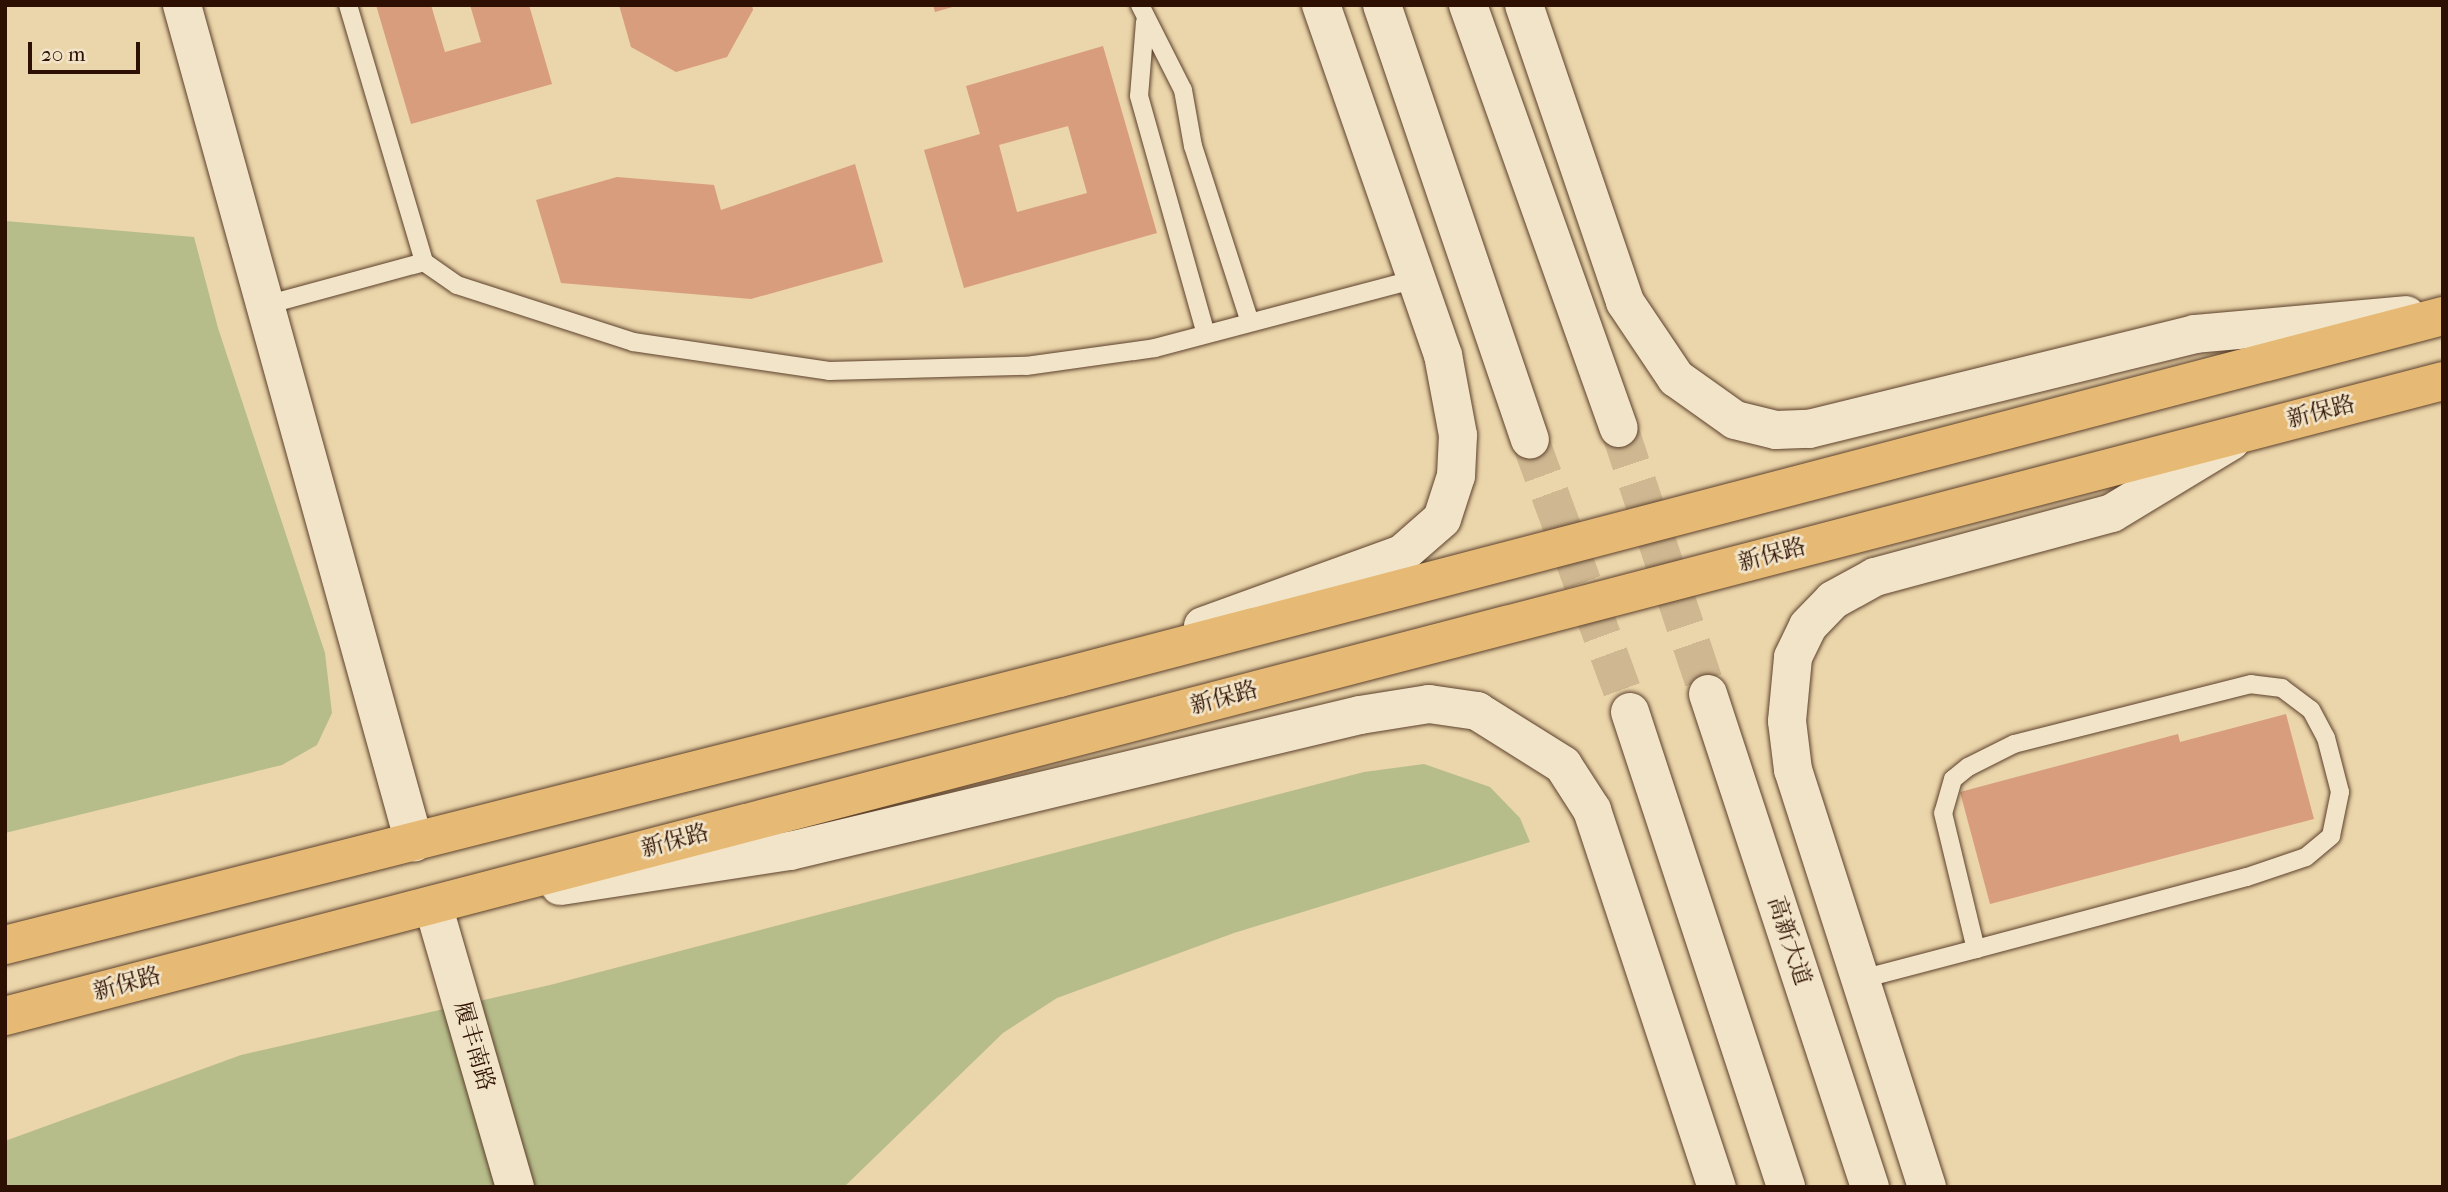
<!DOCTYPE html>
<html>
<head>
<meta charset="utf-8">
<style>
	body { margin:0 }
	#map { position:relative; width:2448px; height:1192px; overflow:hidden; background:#ebd5aa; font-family:"IM FELL French Canon","Noto Serif SC",serif }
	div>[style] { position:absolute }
	.green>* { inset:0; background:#b6bd8a }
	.building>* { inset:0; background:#d89d7c }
	.secondary-tunnel>* { height:38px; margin-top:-19px; transform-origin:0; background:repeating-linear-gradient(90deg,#ceb791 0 38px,transparent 0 57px) }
	.roads { filter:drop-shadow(0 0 2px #5c412c) drop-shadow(0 0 2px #5c412c) }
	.service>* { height:18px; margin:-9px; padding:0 9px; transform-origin:9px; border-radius:9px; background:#f2e4c8 }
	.tertiary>* { height:38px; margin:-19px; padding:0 19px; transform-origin:19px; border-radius:19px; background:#f2e4c8 }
	.secondary>* { height:38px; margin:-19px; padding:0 19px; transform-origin:19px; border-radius:19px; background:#f2e4c8 }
	.primary>* { height:38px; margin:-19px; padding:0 19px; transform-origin:19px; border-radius:19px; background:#e6ba75 }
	span { translate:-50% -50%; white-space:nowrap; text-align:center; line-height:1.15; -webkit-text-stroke:5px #f2e4c8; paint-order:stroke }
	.street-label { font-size:23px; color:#2d1002 }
	.frame { position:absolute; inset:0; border:7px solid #2d1002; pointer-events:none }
	.scale { position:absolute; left:28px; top:42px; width:112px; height:32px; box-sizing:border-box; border:4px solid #2d1002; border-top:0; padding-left:9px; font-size:21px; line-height:24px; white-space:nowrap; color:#2d1002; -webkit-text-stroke:5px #f2e4c8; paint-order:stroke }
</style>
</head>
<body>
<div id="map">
	<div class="green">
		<i style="clip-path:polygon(5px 221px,194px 237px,218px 328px,325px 653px,332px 713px,317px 745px,282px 765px,5px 833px)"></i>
		<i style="clip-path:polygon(1424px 764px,1490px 787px,1520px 818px,1530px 842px,1234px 933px,1057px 998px,1003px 1033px,844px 1187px,5px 1187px,5px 1141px,241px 1055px,550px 985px,1364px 772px)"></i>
	</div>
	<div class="building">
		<i style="clip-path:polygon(376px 5px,431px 5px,445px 52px,481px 42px,470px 5px,529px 5px,552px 84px,411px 124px)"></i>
		<i style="clip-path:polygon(619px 5px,752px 5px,753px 10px,727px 57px,676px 72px,631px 47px)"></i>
		<i style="clip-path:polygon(933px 5px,956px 5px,956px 6px,935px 12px)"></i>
		<i style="clip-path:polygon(evenodd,1103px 46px,1157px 233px,964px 288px,924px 150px,980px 134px,966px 86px,1103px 46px,1068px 126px,1087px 193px,1017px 212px,999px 145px,1068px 126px)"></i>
		<i style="clip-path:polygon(855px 164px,883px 262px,751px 299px,561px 283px,536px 200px,617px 177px,714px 185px,721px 210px)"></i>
		<i style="clip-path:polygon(2286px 714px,2314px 819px,1990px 904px,1960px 792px,2178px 734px,2180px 742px)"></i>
	</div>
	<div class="secondary-tunnel">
		<i style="left:1619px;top:428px;width:280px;rotate:71.5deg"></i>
		<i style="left:1530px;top:440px;width:290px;rotate:69.8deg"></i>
	</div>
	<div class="roads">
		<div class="service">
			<i style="left:348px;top:5px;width:268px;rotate:73.5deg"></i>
			<i style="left:424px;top:262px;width:40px;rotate:34.9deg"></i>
			<i style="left:457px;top:285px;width:185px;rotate:17.9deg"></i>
			<i style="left:633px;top:342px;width:198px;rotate:8.4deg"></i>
			<i style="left:829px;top:371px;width:197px;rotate:-1.5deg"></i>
			<i style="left:1026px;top:366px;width:130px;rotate:-7.9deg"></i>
			<i style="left:1155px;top:348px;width:271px;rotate:-14.8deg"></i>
			<i style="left:1140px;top:5px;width:95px;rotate:63.2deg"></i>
			<i style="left:1183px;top:90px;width:57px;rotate:79.9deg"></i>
			<i style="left:1193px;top:146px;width:185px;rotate:72.1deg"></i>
			<i style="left:1145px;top:22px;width:74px;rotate:94.6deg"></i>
			<i style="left:1139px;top:96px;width:247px;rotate:74.3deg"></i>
			<i style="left:266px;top:305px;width:164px;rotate:-15.2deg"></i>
			<i style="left:1858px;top:980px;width:122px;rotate:-14.7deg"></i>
			<i style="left:1976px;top:949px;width:280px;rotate:-14.9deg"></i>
			<i style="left:2247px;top:877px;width:62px;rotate:-18.7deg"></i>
			<i style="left:2306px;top:857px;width:33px;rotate:-40deg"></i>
			<i style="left:2331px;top:836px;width:45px;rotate:-78.4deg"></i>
			<i style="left:2340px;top:792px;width:56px;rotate:-104.5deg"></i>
			<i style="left:2326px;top:738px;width:32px;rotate:-118deg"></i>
			<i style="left:2311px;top:710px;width:36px;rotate:-143deg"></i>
			<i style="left:2282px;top:688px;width:31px;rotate:-173deg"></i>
			<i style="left:2251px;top:684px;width:244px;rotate:165.8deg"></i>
			<i style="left:2014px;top:744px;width:51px;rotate:153.4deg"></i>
			<i style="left:1968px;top:767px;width:19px;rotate:141deg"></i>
			<i style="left:1953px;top:779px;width:35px;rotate:106deg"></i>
			<i style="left:1943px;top:813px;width:140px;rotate:76.4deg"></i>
		</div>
		<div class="tertiary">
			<i style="left:182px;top:5px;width:869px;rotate:74.51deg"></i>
			<i style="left:433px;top:905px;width:294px;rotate:73.8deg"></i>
		</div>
		<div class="secondary">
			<i style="left:1382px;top:5px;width:459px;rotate:71.2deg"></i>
			<i style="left:1468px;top:5px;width:449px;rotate:70.4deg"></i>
			<i style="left:1524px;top:5px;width:314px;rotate:71.2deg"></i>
			<i style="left:1625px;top:302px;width:92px;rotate:56.1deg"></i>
			<i style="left:1676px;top:378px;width:72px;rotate:35.4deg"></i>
			<i style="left:1735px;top:420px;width:42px;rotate:13.7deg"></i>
			<i style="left:1776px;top:430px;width:33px;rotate:-2deg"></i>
			<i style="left:1809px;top:429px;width:398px;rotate:-13.8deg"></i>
			<i style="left:2195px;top:334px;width:212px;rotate:-5.1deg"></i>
			<i style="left:1203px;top:626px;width:212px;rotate:-19.9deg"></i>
			<i style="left:1402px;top:554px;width:53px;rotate:-41.2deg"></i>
			<i style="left:1442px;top:519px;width:45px;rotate:-72deg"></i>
			<i style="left:1456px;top:476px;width:41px;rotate:-87.2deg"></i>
			<i style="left:1458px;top:435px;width:81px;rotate:-100.6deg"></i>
			<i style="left:1443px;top:355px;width:371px;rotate:-109.2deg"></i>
			<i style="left:1708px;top:694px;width:519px;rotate:71.81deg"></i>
			<i style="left:1630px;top:712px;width:500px;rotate:71.8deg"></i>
			<i style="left:560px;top:886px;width:233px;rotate:-8.7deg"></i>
			<i style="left:790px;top:851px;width:586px;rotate:-13.42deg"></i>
			<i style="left:1360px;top:715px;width:70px;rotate:-9.1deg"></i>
			<i style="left:1429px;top:704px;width:49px;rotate:8.3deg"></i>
			<i style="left:1477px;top:711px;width:102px;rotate:32.1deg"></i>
			<i style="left:1563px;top:765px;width:54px;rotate:57.2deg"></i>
			<i style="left:1592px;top:810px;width:397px;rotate:71.7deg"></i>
			<i style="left:1927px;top:1187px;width:438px;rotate:-107.8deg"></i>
			<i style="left:1793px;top:770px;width:49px;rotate:-97deg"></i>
			<i style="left:1787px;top:721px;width:64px;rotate:-84.6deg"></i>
			<i style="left:1793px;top:657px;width:34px;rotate:-64deg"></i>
			<i style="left:1808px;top:626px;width:36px;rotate:-46deg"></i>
			<i style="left:1833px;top:600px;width:48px;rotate:-28.7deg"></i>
			<i style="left:1875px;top:577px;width:245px;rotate:-15.1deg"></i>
			<i style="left:2112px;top:513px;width:139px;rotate:-31.2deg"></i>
		</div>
		<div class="primary">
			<i style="left:5px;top:945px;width:1087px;rotate:-14.22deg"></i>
			<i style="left:1059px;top:678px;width:1431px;rotate:-14.66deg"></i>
			<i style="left:5px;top:1016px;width:2519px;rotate:-14.6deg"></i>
		</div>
	</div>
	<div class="street-label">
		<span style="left:2321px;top:412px;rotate:-14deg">新保路</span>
		<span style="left:1772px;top:555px;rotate:-15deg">新保路</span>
		<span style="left:1224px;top:698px;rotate:-15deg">新保路</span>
		<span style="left:675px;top:841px;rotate:-15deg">新保路</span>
		<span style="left:1789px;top:941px;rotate:72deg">高新大道</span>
		<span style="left:127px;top:984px;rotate:-15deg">新保路</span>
		<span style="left:474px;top:1046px;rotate:74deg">履丰南路</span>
	</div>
	<div class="frame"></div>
	<div class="scale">20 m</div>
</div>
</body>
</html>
